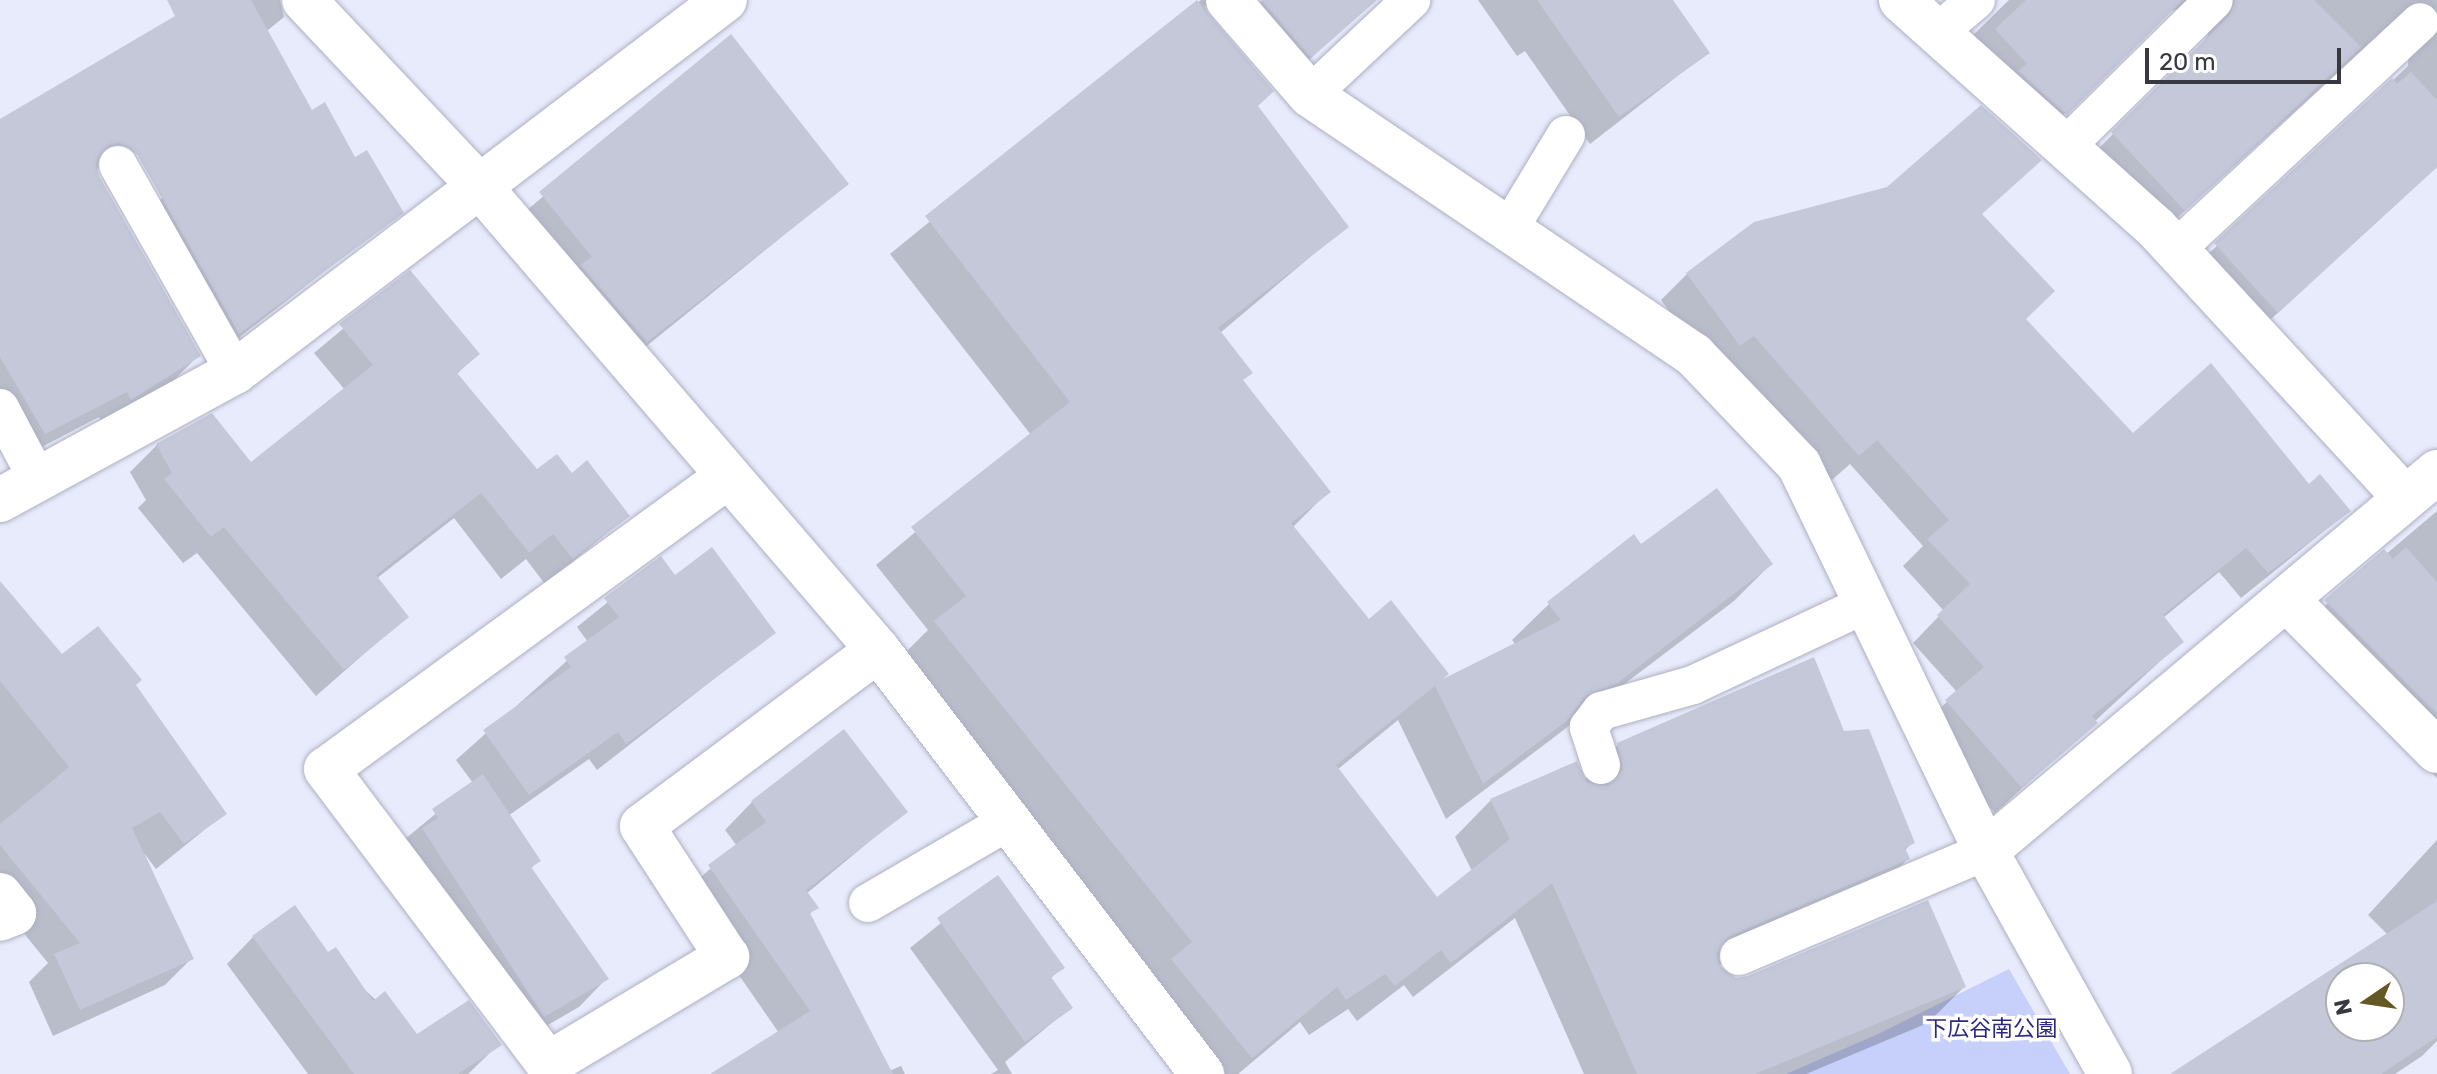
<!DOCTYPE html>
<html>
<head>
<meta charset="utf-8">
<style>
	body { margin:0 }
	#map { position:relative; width:2437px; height:1074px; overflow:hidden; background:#e8ebfc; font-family:Rubik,"Noto Sans JP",sans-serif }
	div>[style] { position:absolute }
	.green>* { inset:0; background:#c7d0fb }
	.shadow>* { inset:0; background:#0003 }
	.building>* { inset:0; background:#c5c8d9 }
	.roads { filter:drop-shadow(0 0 2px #adb0c1) drop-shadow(0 0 2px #adb0c1) }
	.lane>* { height:38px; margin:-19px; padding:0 19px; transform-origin:19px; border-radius:19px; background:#fff }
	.street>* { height:44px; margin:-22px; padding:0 22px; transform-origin:22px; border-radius:22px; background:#fff }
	span { translate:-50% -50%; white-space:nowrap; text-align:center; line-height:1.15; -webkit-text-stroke:7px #fff; paint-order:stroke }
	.park-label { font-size:22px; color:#2b2884 }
	.north { position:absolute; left:2325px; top:962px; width:80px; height:80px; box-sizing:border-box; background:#fff; border:2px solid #afb0b3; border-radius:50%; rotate:257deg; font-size:22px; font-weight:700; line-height:32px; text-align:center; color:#383940 }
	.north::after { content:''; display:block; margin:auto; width:28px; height:36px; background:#645824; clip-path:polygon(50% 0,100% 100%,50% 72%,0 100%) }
	.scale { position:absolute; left:2145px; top:48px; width:196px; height:36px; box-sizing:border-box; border:4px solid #383940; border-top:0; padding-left:10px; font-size:24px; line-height:28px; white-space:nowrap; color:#383940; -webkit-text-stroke:6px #fff; paint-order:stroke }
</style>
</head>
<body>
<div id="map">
	<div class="green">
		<i style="clip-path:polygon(2009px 969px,2070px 1074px,1786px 1074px,1876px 1035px)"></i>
	</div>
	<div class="shadow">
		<i style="clip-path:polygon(207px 0,280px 0,284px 17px,94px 172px,198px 356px,171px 383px,104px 425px,99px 417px,13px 462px,0 441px,0 122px)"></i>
		<i style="clip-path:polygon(1201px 0,1369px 4px,1282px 85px,1219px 12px,1204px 5px,1256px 107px,1347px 226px,1220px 333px,1241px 382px,1328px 492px,1292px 528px,1369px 622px,1437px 683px,1516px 645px,1512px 640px,1549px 604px,1641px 547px,1771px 564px,1734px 601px,1446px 819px,1398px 720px,1337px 770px,1436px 899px,1472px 871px,1455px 837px,1491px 800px,1584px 780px,1618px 745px,1843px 733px,1913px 842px,1904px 851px,1908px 859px,1871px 895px,1717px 966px,1735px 980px,1964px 987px,1928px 1023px,1806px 1074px,1584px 1074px,1515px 918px,1413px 997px,1404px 985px,1357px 1021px,1348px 1009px,1309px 1035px,1300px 1022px,1238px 1074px,1199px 1074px,899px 659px,928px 630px,876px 565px,1031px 435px,890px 254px)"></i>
		<i style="clip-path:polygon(1478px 0,1669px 0,1707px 53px,1590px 144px,1525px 51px,1517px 56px)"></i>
		<i style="clip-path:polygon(2009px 0,2437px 0,2437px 167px,2248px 340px,2188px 273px,2408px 66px,2409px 36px,2386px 28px,2155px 238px,2085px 162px,2202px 45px,2208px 35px,2202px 13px,2190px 6px,2168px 12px,2037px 141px,1969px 39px)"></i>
		<i style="clip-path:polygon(731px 37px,847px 184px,612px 374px,507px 227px)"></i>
		<i style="clip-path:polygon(354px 159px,401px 212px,210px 360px,134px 226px,162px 198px)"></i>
		<i style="clip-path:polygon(1980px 215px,2023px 320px,2133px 435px,2309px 487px,2349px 511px,2241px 598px,2219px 572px,2163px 618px,2181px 642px,1995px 813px,1920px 728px,1957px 692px,1913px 643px,1944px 611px,1903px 566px,1923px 546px,1850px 464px,1832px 480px,1727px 360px,1713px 371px,1661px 300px,1687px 274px)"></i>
		<i style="clip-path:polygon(410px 273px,477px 354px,456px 375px,537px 472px,571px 476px,628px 516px,545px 584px,526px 559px,501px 579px,454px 518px,376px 579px,406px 617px,316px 696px,197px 553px,183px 563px,138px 508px,146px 500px,130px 472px,157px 445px,251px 464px,345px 390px,314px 353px)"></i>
		<i style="clip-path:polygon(2437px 511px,2437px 778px,2294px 632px)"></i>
		<i style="clip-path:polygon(661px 559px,675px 577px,773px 633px,597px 770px,589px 759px,508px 816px,539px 861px,530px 869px,607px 978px,579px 1007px,515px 1044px,405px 839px,473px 783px,456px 760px,588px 642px,577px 627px)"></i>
		<i style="clip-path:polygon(0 584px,62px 657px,134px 686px,224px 814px,156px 869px,144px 853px,192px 958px,165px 985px,53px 1036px,29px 982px,48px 963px,0 904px)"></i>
		<i style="clip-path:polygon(844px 732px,905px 812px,806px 894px,816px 907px,809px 915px,889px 1071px,901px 1066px,905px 1074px,711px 1074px,779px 1033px,682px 893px,737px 846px,725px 830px,752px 802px)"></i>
		<i style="clip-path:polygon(evenodd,2437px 840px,2437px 1041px,2422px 1056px,2395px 1074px,2188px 1074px,2388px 935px,2368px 915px,2437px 840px,2341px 978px,2389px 978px,2389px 1026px,2341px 1026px,2341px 978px)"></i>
		<i style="clip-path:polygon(998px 877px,1062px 967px,1050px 979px,1070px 1008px,1005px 1062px,1012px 1074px,991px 1074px,998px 1070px,910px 948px)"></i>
		<i style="clip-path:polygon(253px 937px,327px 955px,416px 1037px,499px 1044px,468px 1074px,308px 1074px,227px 964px)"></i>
	</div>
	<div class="building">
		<i style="clip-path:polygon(167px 0,251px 0,312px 110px,325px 102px,355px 157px,367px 150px,404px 213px,239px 334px,137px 154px,119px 143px,107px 146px,96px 164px,99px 176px,201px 356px,131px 400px,127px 392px,45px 434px,0 357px,0 119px,175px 16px)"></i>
		<i style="clip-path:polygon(1197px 0,1274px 91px,1258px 106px,1349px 227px,1218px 328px,1253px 373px,1243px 380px,1331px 492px,1291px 523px,1369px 619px,1391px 600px,1449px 674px,1443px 679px,1561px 620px,1547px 602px,1634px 534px,1641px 544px,1717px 488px,1773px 564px,1616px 684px,1584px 697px,1569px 719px,1483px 784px,1435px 686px,1336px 765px,1437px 897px,1510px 839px,1490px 799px,1577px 761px,1587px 782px,1608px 786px,1623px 769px,1617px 743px,1814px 657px,1844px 731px,1869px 729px,1915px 843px,1905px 848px,1910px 859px,1730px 936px,1717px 953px,1719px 965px,1736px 978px,1748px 976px,1928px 900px,1966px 987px,1755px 1074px,1637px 1074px,1552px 883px,1451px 963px,1441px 950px,1395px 986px,1385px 974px,1346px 1000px,1337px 987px,1252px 1058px,1171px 959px,1192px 942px,934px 621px,966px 596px,911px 527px,1070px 402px,925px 216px)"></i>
		<i style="clip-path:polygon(1261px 0,1377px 0,1311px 58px)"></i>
		<i style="clip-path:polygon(1537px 0,1673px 0,1710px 53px,1619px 117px)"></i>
		<i style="clip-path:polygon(2026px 0,2183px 0,2067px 115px,2018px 71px,2027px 64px,1995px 29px)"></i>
		<i style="clip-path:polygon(2235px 0,2314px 0,2361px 47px,2185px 211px,2111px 132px,2229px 16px)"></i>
		<i style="clip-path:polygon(731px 34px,849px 184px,647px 342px,580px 265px,592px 257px,539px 192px)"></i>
		<i style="clip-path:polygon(2411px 72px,2437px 100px,2437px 167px,2278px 313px,2214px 243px,2392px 78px,2397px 84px)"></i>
		<i style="clip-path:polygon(1981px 105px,2042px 160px,1982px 214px,2055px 291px,2026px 319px,2133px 433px,2211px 363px,2309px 484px,2320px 474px,2351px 511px,2268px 573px,2246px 548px,2163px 615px,2184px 642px,2092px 716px,2098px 723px,2022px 788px,1945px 700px,1984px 667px,1937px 615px,1970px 584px,1927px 539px,1949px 520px,1877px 440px,1859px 456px,1754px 336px,1740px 346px,1686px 273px,1754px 222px,1887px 187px)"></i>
		<i style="clip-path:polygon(410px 270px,480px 354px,457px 373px,537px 469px,557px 454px,572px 473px,587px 460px,630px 516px,573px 559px,553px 534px,529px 553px,481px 493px,376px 575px,409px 617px,344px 670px,224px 527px,211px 537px,164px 479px,172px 473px,156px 444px,212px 413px,251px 462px,373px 365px,339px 324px)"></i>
		<i style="clip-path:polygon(712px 547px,776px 633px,626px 744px,618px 732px,529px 795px,483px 730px,571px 667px,564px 657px,619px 617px,604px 598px,661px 556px,675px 575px)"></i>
		<i style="clip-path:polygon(2406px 547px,2437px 582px,2437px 714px,2324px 600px,2384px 549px,2393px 559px)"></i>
		<i style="clip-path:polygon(0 581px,62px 654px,98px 626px,142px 680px,136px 685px,227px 814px,184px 844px,160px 812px,132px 828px,194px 959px,80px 1010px,54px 954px,80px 943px,0 845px,0 824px,69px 767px,0 681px)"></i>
		<i style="clip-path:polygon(844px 729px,908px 812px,806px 890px,819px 908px,810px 913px,893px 1074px,710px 1074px,810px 1011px,708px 865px,766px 822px,751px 801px)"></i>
		<i style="clip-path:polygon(483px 774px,541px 861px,531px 867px,609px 979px,544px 1017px,422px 828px,438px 818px,432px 809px)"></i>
		<i style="clip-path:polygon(998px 875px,1065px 968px,1051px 977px,1073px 1008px,1025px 1042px,937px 918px)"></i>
		<i style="clip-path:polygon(evenodd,2437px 901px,2437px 1037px,2381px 1074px,2170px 1074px,2437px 901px,2341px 978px,2389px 978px,2389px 1026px,2341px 1026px,2341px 978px)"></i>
		<i style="clip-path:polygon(295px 905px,328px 952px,336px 947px,373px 1001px,385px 991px,417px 1034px,469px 1000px,502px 1045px,458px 1074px,354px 1074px,252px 936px)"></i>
	</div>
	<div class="roads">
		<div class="lane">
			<i style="left:1937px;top:33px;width:51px;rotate:-40.2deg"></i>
			<i style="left:1310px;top:95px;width:139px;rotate:-43.2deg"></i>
			<i style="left:2067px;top:145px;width:206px;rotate:-44.6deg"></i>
			<i style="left:118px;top:165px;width:238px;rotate:60.5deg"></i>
			<i style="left:1509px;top:229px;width:110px;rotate:-58.8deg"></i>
			<i style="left:2176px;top:249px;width:333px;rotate:-42.9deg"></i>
			<i style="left:0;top:408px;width:81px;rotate:62.2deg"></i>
			<i style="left:1601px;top:765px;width:40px;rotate:-108deg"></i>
			<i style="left:1589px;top:727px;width:20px;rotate:-53deg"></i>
			<i style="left:1601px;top:711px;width:96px;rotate:-15.8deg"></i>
			<i style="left:1693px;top:685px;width:191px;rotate:-25.1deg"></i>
			<i style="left:868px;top:903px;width:163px;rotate:-30.2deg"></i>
			<i style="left:1739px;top:956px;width:268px;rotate:-23deg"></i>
		</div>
		<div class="street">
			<i style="left:304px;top:0;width:258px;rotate:46.7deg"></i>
			<i style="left:481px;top:188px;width:609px;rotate:49.33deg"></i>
			<i style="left:878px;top:650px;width:534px;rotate:52.61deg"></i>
			<i style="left:1228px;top:0;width:125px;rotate:49.2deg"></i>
			<i style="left:1310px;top:95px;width:464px;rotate:34.1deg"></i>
			<i style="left:1694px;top:355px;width:152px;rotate:46.3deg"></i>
			<i style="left:1799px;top:465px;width:429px;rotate:64.2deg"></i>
			<i style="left:1986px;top:851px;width:255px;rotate:60.9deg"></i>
			<i style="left:1901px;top:0;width:343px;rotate:41.8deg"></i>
			<i style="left:2157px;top:229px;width:364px;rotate:47.3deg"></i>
			<i style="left:727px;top:477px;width:496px;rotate:143.9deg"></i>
			<i style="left:326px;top:769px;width:369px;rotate:53deg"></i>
			<i style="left:548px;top:1064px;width:209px;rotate:-30.9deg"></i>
			<i style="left:727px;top:957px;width:156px;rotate:-123deg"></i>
			<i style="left:642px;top:826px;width:294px;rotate:-36.7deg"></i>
			<i style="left:0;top:500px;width:268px;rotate:-28.6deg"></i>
			<i style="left:235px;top:372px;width:615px;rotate:-37.21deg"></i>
			<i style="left:2286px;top:599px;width:214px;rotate:45.2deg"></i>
			<i style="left:1986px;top:851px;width:589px;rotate:-40.04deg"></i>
			<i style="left:0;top:895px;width:23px;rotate:52deg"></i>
			<i style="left:14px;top:913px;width:15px;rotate:157deg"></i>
		</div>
	</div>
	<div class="park-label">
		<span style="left:1991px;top:1029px">下広谷南公園</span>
	</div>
	<div class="north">N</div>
	<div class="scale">20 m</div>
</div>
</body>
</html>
